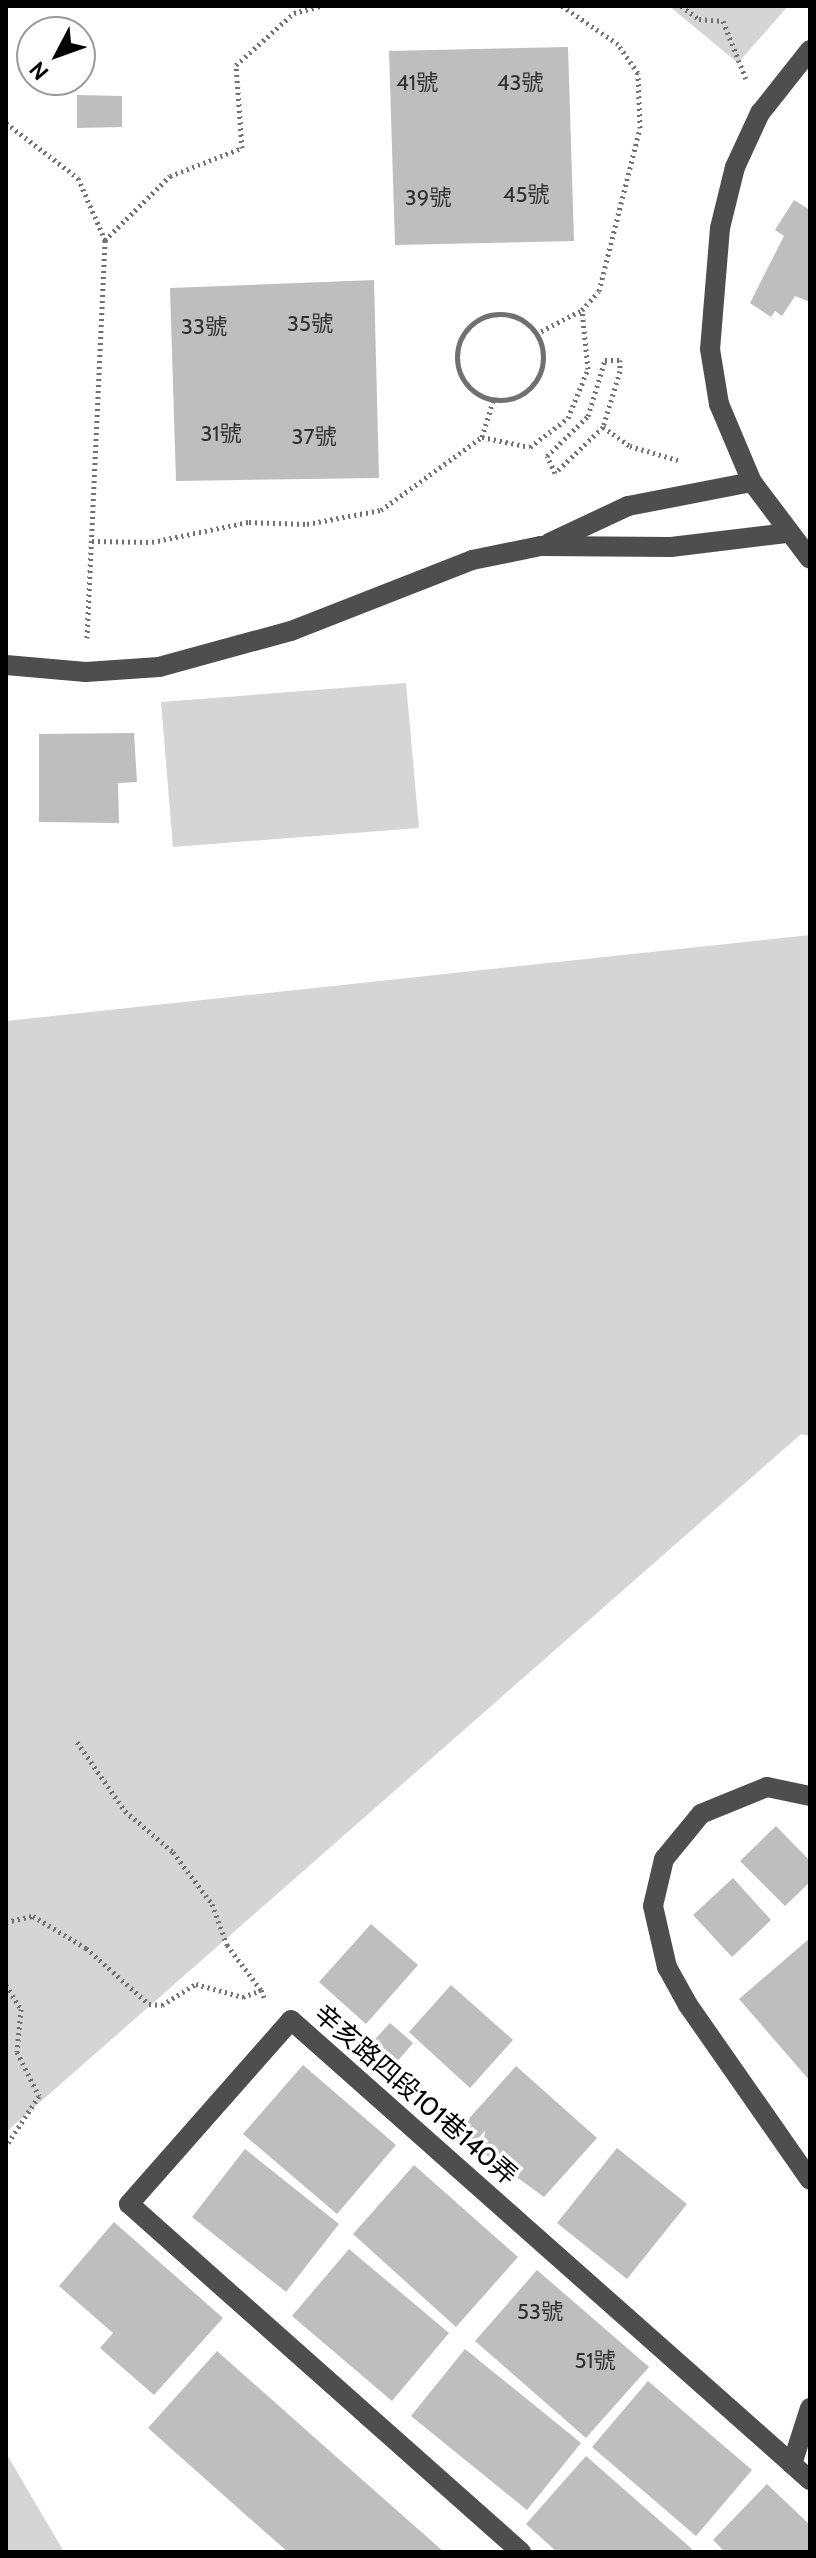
<!DOCTYPE html>
<html>
<head>
<meta charset="utf-8">
<style>
	body { margin:0 }
	#map { position:relative; width:816px; height:2558px; overflow:hidden; background:#fff; font-family:Cabin,"Noto Sans TC",sans-serif }
	div>[style] { position:absolute }
	.green>* { inset:0; background:#d5d5d5 }
	.building>* { inset:0; background:#bebebe }
	.path>* { height:5px; margin-top:-2.5px; transform-origin:0; background:repeating-linear-gradient(90deg,#707070 0 2px,transparent 0 6px) }
	.path>.ring { margin:-2.5px; padding:0; box-sizing:content-box; background:none; border:5px solid #707070; border-radius:50% }
	.minor>* { height:20px; margin:-10px; padding:0 10px; transform-origin:10px; border-radius:10px; background:#4e4e4e }
	span { translate:-50% -50%; white-space:nowrap; text-align:center; line-height:1.15; -webkit-text-stroke:7px #fff; paint-order:stroke }
	.number-label { font-size:22px; color:#303030 }
	.number-label span { -webkit-text-stroke-width:0 }
	.street-label { font-size:26px; color:#000 }
	.frame { position:absolute; inset:0; border:8px solid #000; pointer-events:none }
	.north { position:absolute; left:16px; top:16px; width:80px; height:80px; box-sizing:border-box; background:#fff; border:2px solid #999; border-radius:50%; rotate:229deg; font-size:22px; font-weight:700; line-height:32px; text-align:center; color:#000 }
	.north::after { content:''; display:block; margin:auto; width:28px; height:36px; background:#000; clip-path:polygon(50% 0,100% 100%,50% 72%,0 100%) }
</style>
</head>
<body>
<div id="map">
	<div class="green">
		<i style="clip-path:polygon(669px 6px,788px 6px,738px 63px)"></i>
		<i style="clip-path:polygon(406px 683px,419px 828px,173px 847px,161px 702px)"></i>
		<i style="clip-path:polygon(810px 935px,810px 1436px,801px 1434px,6px 2132px,6px 1021px)"></i>
		<i style="clip-path:polygon(6px 2453px,64px 2552px,6px 2552px)"></i>
	</div>
	<div class="building">
		<i style="clip-path:polygon(568px 47px,574px 241px,395px 245px,389px 51px)"></i>
		<i style="clip-path:polygon(77px 95px,122px 96px,122px 127px,77px 128px)"></i>
		<i style="clip-path:polygon(794px 200px,810px 210px,810px 302px,795px 296px,782px 316px,775px 311px,771px 317px,750px 303px,784px 236px,775px 230px)"></i>
		<i style="clip-path:polygon(374px 280px,379px 478px,176px 481px,170px 288px)"></i>
		<i style="clip-path:polygon(134px 733px,137px 782px,118px 783px,119px 823px,39px 822px,39px 734px)"></i>
		<i style="clip-path:polygon(776px 1826px,810px 1861px,810px 1882px,785px 1906px,740px 1861px)"></i>
		<i style="clip-path:polygon(733px 1878px,771px 1920px,732px 1957px,693px 1915px)"></i>
		<i style="clip-path:polygon(371px 1924px,418px 1965px,366px 2024px,319px 1982px)"></i>
		<i style="clip-path:polygon(810px 1938px,810px 2081px,739px 1999px)"></i>
		<i style="clip-path:polygon(451px 1985px,513px 2040px,470px 2088px,409px 2032px)"></i>
		<i style="clip-path:polygon(390px 2023px,413px 2043px,389px 2071px,365px 2050px)"></i>
		<i style="clip-path:polygon(303px 2065px,396px 2145px,337px 2214px,243px 2134px)"></i>
		<i style="clip-path:polygon(516px 2066px,597px 2138px,544px 2197px,456px 2133px)"></i>
		<i style="clip-path:polygon(617px 2148px,687px 2204px,627px 2279px,557px 2223px)"></i>
		<i style="clip-path:polygon(245px 2149px,339px 2224px,286px 2292px,192px 2217px)"></i>
		<i style="clip-path:polygon(414px 2165px,518px 2257px,456px 2327px,353px 2234px)"></i>
		<i style="clip-path:polygon(114px 2222px,223px 2318px,154px 2395px,100px 2348px,113px 2333px,59px 2286px)"></i>
		<i style="clip-path:polygon(349px 2249px,449px 2333px,392px 2401px,292px 2316px)"></i>
		<i style="clip-path:polygon(537px 2270px,649px 2367px,586px 2438px,475px 2341px)"></i>
		<i style="clip-path:polygon(465px 2349px,581px 2443px,527px 2510px,411px 2416px)"></i>
		<i style="clip-path:polygon(217px 2351px,324px 2446px,444px 2552px,288px 2552px,256px 2524px,148px 2428px)"></i>
		<i style="clip-path:polygon(648px 2381px,752px 2470px,696px 2536px,592px 2447px)"></i>
		<i style="clip-path:polygon(586px 2456px,692px 2549px,689px 2552px,557px 2552px,526px 2524px)"></i>
		<i style="clip-path:polygon(767px 2484px,810px 2525px,810px 2552px,725px 2552px,713px 2540px)"></i>
	</div>
	<div class="path">
		<i style="left:681px;top:6px;width:22px;rotate:36deg"></i>
		<i style="left:699px;top:19px;width:24px;rotate:5deg"></i>
		<i style="left:723px;top:21px;width:62px;rotate:68.4deg"></i>
		<i style="left:6px;top:123px;width:91px;rotate:37.4deg"></i>
		<i style="left:78px;top:178px;width:68px;rotate:66.5deg"></i>
		<i class="ring" style="left:457px;top:314px;width:81px;height:81px"></i>
		<i style="left:536px;top:334px;width:52px;rotate:-27.6deg"></i>
		<i style="left:582px;top:310px;width:25px;rotate:-48deg"></i>
		<i style="left:599px;top:291px;width:168px;rotate:-75.9deg"></i>
		<i style="left:640px;top:128px;width:55px;rotate:-92.1deg"></i>
		<i style="left:638px;top:73px;width:35px;rotate:-125deg"></i>
		<i style="left:618px;top:44px;width:68px;rotate:-145.8deg"></i>
		<i style="left:605px;top:360px;width:15px"></i>
		<i style="left:620px;top:360px;width:11px;rotate:90deg"></i>
		<i style="left:620px;top:371px;width:59px;rotate:106.9deg"></i>
		<i style="left:603px;top:427px;width:66px;rotate:136.2deg"></i>
		<i style="left:555px;top:473px;width:19px;rotate:-115deg"></i>
		<i style="left:547px;top:456px;width:57px;rotate:-44.3deg"></i>
		<i style="left:588px;top:416px;width:59px;rotate:-73.1deg"></i>
		<i style="left:603px;top:427px;width:33px;rotate:35deg"></i>
		<i style="left:630px;top:446px;width:50px;rotate:16.3deg"></i>
		<i style="left:482px;top:437px;width:49px;rotate:11.8deg"></i>
		<i style="left:530px;top:447px;width:48px;rotate:-37.3deg"></i>
		<i style="left:568px;top:418px;width:53px;rotate:-67.8deg"></i>
		<i style="left:588px;top:369px;width:59px;rotate:-95.8deg"></i>
		<i style="left:92px;top:541px;width:60px;rotate:1deg"></i>
		<i style="left:152px;top:542px;width:99px;rotate:-11.7deg"></i>
		<i style="left:249px;top:522px;width:58px;rotate:2deg"></i>
		<i style="left:307px;top:524px;width:75px;rotate:-10.7deg"></i>
		<i style="left:381px;top:510px;width:125px;rotate:-35.9deg"></i>
		<i style="left:482px;top:437px;width:38px;rotate:-73deg"></i>
		<i style="left:87px;top:638px;width:398px;rotate:-87.4deg"></i>
		<i style="left:105px;top:240px;width:91px;rotate:-44.6deg"></i>
		<i style="left:170px;top:176px;width:77px;rotate:-21.3deg"></i>
		<i style="left:242px;top:148px;width:83px;rotate:-94.1deg"></i>
		<i style="left:236px;top:65px;width:78px;rotate:-41.9deg"></i>
		<i style="left:294px;top:13px;width:27px;rotate:-15deg"></i>
		<i style="left:77px;top:1742px;width:84px;rotate:55.2deg"></i>
		<i style="left:125px;top:1811px;width:63px;rotate:40.5deg"></i>
		<i style="left:173px;top:1852px;width:65px;rotate:53.1deg"></i>
		<i style="left:212px;top:1904px;width:44px;rotate:69.9deg"></i>
		<i style="left:227px;top:1945px;width:56px;rotate:52.9deg"></i>
		<i style="left:6px;top:1922px;width:28px;rotate:-13deg"></i>
		<i style="left:33px;top:1916px;width:62px;rotate:31.1deg"></i>
		<i style="left:86px;top:1948px;width:84px;rotate:41.6deg"></i>
		<i style="left:149px;top:2004px;width:13px;rotate:4deg"></i>
		<i style="left:162px;top:2005px;width:40px;rotate:-32deg"></i>
		<i style="left:196px;top:1984px;width:49px;rotate:15.5deg"></i>
		<i style="left:243px;top:1997px;width:19px;rotate:-21deg"></i>
		<i style="left:261px;top:1990px;width:8px;rotate:67deg"></i>
		<i style="left:6px;top:1985px;width:28px;rotate:58deg"></i>
		<i style="left:21px;top:2009px;width:43px;rotate:95.3deg"></i>
		<i style="left:17px;top:2052px;width:49px;rotate:63.4deg"></i>
		<i style="left:39px;top:2096px;width:60px;rotate:123.4deg"></i>
	</div>
	<div class="minor">
		<i style="left:810px;top:50px;width:80px;rotate:128.4deg"></i>
		<i style="left:760px;top:113px;width:60px;rotate:114.8deg"></i>
		<i style="left:735px;top:167px;width:63px;rotate:103.8deg"></i>
		<i style="left:720px;top:228px;width:121px;rotate:94.7deg"></i>
		<i style="left:710px;top:349px;width:56px;rotate:80.7deg"></i>
		<i style="left:719px;top:404px;width:85px;rotate:67.1deg"></i>
		<i style="left:752px;top:482px;width:96px;rotate:53deg"></i>
		<i style="left:549px;top:543px;width:87px;rotate:-25.1deg"></i>
		<i style="left:628px;top:506px;width:126px;rotate:-11deg"></i>
		<i style="left:6px;top:665px;width:80px;rotate:5deg"></i>
		<i style="left:86px;top:672px;width:73px;rotate:-3.9deg"></i>
		<i style="left:159px;top:667px;width:137px;rotate:-15.3deg"></i>
		<i style="left:291px;top:631px;width:194px;rotate:-21.4deg"></i>
		<i style="left:472px;top:560px;width:70px;rotate:-11.5deg"></i>
		<i style="left:541px;top:546px;width:130px;rotate:0.4deg"></i>
		<i style="left:671px;top:547px;width:116px;rotate:-6.9deg"></i>
		<i style="left:810px;top:1796px;width:44px;rotate:-168.2deg"></i>
		<i style="left:767px;top:1787px;width:71px;rotate:157.8deg"></i>
		<i style="left:701px;top:1814px;width:58px;rotate:129.4deg"></i>
		<i style="left:664px;top:1859px;width:48px;rotate:103.2deg"></i>
		<i style="left:653px;top:1906px;width:63px;rotate:77.1deg"></i>
		<i style="left:667px;top:1967px;width:43px;rotate:61.1deg"></i>
		<i style="left:688px;top:2005px;width:213px;rotate:55.1deg"></i>
		<i style="left:810px;top:2408px;width:59px;rotate:107.8deg"></i>
		<i style="left:792px;top:2464px;width:24px;rotate:42deg"></i>
		<i style="left:521px;top:2552px;width:524px;rotate:-138.4deg"></i>
		<i style="left:129px;top:2204px;width:245px;rotate:-48.6deg"></i>
		<i style="left:291px;top:2020px;width:669px;rotate:41.55deg"></i>
	</div>
	<div class="number-label">
		<span style="left:417px;top:83px">41號</span>
		<span style="left:520px;top:83px">43號</span>
		<span style="left:526px;top:195px">45號</span>
		<span style="left:428px;top:198px">39號</span>
		<span style="left:310px;top:324px">35號</span>
		<span style="left:204px;top:327px">33號</span>
		<span style="left:221px;top:434px">31號</span>
		<span style="left:314px;top:437px">37號</span>
		<span style="left:540px;top:2312px">53號</span>
		<span style="left:595px;top:2361px">51號</span>
	</div>
	<div class="street-label">
		<span style="left:415px;top:2095px;rotate:41deg">辛亥路四段101巷140弄</span>
	</div>
	<div class="frame"></div>
	<div class="north">N</div>
</div>
</body>
</html>
